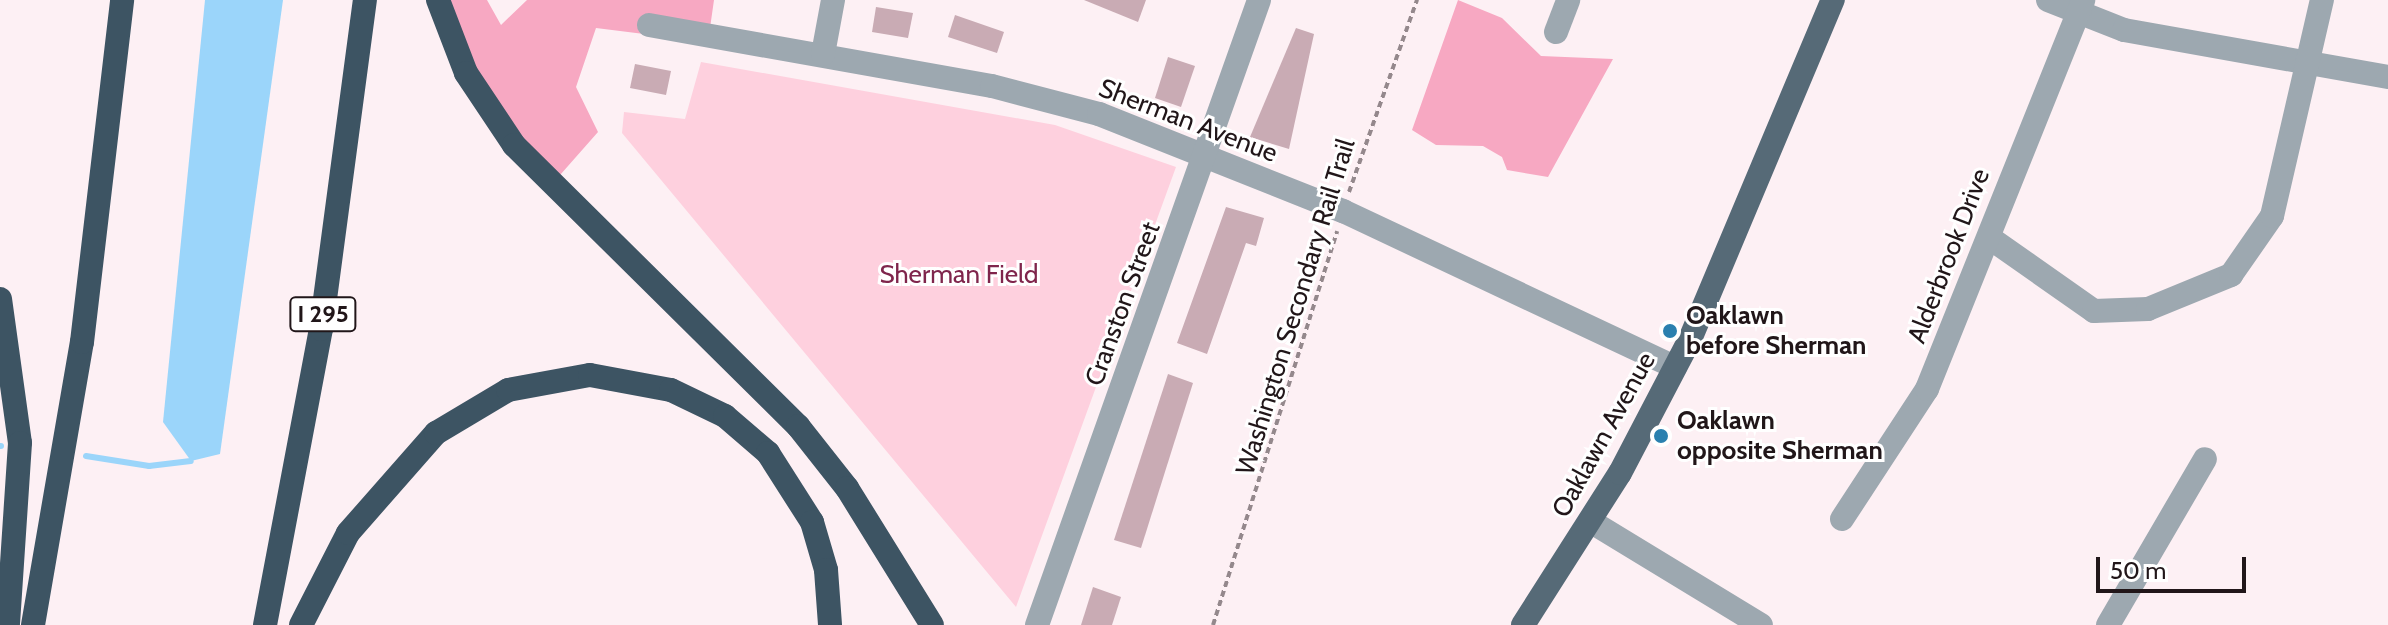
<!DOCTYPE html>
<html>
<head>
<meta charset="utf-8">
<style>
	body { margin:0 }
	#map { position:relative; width:2388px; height:625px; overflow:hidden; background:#fdf0f4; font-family:Cabin,sans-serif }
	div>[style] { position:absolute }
	.green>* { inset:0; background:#fed0de }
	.forest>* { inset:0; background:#f7a8c2 }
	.water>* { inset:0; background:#9bd5fa }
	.stream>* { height:6px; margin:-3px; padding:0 3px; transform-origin:3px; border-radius:3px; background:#9bd5fa }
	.building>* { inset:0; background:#c9abb4 }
	.path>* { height:4px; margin-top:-2px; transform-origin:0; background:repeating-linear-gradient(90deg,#94888c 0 6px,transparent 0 10px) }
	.minor>* { height:24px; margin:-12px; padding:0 12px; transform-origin:12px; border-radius:12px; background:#9da8b0 }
	.major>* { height:24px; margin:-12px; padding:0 12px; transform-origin:12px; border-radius:12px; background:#566a77 }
	.highway>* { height:24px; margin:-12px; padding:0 12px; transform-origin:12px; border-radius:12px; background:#3d5463 }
	.dots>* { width:22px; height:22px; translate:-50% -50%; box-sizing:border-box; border:4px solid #fff; border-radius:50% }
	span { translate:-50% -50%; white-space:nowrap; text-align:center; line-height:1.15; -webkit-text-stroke:6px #fff; paint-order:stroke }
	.shield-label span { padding:2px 6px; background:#fff; border:2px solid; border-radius:6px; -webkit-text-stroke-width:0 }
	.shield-label { font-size:24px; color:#211619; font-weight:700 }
	.street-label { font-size:26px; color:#211619 }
	.park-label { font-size:26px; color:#7f254c }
	.poi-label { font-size:26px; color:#211619; font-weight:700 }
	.left { translate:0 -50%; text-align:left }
	.scale { position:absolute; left:2096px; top:557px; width:150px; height:36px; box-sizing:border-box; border:4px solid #211619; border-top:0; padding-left:10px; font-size:24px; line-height:28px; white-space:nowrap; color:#211619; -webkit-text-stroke:6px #fff; paint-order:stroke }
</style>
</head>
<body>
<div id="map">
	<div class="green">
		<i style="clip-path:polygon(701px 62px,1055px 125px,1176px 167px,1016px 607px,622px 133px,624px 112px,685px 119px)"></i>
	</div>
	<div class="forest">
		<i style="clip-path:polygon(439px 0,487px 0,501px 25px,527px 0,714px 0,708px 42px,596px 28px,576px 87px,598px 132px,553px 183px,502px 132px)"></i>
		<i style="clip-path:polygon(1458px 0,1502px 18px,1541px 56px,1613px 59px,1548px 177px,1507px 170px,1502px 157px,1483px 146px,1436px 145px,1412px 130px)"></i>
	</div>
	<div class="water">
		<i style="clip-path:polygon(205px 0,283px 0,220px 454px,191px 461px,163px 422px)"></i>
	</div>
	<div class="stream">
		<i style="left:0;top:446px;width:1px"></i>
		<i style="left:86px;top:456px;width:64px;rotate:9deg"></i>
		<i style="left:149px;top:466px;width:42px;rotate:-6.8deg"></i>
	</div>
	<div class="building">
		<i style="clip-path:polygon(1084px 0,1146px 0,1138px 22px)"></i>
		<i style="clip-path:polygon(876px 7px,913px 13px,908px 38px,872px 32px)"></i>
		<i style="clip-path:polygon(955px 15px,1004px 32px,997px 53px,948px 37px)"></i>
		<i style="clip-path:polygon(1296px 28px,1314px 34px,1289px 149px,1250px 137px)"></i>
		<i style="clip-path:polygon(1168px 57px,1195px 66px,1181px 107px,1155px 98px)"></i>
		<i style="clip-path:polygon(635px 64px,671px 71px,666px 95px,630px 88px)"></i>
		<i style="clip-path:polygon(1226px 207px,1264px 218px,1256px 246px,1246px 243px,1207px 354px,1177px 343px)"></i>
		<i style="clip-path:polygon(1168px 374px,1193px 383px,1141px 548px,1114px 540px)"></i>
		<i style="clip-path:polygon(1093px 587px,1121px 597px,1112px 625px,1081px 625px)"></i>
	</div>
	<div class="path">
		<i style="left:1349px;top:192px;width:204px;rotate:-70.5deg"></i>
		<i style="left:1213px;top:625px;width:413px;rotate:-72.5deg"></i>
	</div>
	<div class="minor">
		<i style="left:2048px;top:0;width:82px;rotate:21.5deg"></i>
		<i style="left:2124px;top:30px;width:268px;rotate:10.1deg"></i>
		<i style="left:649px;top:25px;width:348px;rotate:10.1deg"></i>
		<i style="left:992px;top:86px;width:111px;rotate:14.7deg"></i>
		<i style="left:1099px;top:114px;width:263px;rotate:21.7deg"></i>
		<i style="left:1343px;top:211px;width:367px;rotate:25.2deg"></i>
		<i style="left:1556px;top:32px;width:34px;rotate:-69deg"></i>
		<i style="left:823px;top:54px;width:55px;rotate:-79.5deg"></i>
		<i style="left:1990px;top:238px;width:127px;rotate:35.1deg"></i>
		<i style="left:2094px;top:311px;width:54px;rotate:-2.1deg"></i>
		<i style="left:2148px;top:309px;width:90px;rotate:-22.3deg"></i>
		<i style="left:2231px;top:275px;width:72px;rotate:-55.2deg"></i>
		<i style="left:2272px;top:216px;width:222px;rotate:-77deg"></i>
		<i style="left:1842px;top:519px;width:155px;rotate:-56.8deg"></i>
		<i style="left:1927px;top:389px;width:419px;rotate:-68.1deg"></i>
		<i style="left:1590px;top:521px;width:200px;rotate:31.3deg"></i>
		<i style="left:1037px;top:625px;width:663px;rotate:-70.44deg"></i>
		<i style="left:2108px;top:625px;width:192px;rotate:-59.7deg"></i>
	</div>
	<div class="major">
		<i style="left:1523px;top:625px;width:180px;rotate:-57.5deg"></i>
		<i style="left:1620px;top:473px;width:153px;rotate:-62.4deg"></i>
		<i style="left:1691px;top:337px;width:366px;rotate:-67.2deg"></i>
	</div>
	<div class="highway">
		<i style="left:438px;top:0;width:78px;rotate:69deg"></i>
		<i style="left:466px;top:73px;width:87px;rotate:56.3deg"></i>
		<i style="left:514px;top:145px;width:400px;rotate:44.7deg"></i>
		<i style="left:798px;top:426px;width:79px;rotate:51.7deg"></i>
		<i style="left:847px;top:488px;width:161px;rotate:58.2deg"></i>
		<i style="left:0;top:299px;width:145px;rotate:82.1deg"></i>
		<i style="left:20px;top:443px;width:182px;rotate:93.8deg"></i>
		<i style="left:33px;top:625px;width:287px;rotate:-80.2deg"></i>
		<i style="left:82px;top:342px;width:344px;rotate:-83.3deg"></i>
		<i style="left:265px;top:625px;width:301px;rotate:-79.3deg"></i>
		<i style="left:321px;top:329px;width:332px;rotate:-82.4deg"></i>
		<i style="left:301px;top:625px;width:103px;rotate:-62.9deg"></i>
		<i style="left:348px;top:533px;width:133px;rotate:-48.7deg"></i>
		<i style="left:436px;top:433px;width:84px;rotate:-30.8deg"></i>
		<i style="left:508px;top:390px;width:83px;rotate:-10.4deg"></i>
		<i style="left:590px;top:375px;width:82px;rotate:10.5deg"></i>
		<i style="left:671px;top:390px;width:60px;rotate:25.7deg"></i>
		<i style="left:725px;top:416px;width:57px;rotate:40.7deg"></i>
		<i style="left:768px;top:453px;width:82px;rotate:57.5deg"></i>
		<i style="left:812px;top:522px;width:50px;rotate:73.7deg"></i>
		<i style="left:826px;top:570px;width:55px;rotate:85.8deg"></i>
	</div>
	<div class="dots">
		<i style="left:1670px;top:331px;background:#2a80af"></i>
		<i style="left:1661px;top:436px;background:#2a80af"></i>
	</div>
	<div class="shield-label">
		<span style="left:323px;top:314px">I 295</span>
	</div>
	<div class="street-label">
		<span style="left:1188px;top:121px;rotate:21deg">Sherman Avenue</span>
		<span style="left:1949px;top:256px;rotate:-69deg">Alderbrook Drive</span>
		<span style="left:1123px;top:304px;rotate:-70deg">Cranston Street</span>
		<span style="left:1296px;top:307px;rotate:-73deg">Washington Secondary Rail Trail</span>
		<span style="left:1604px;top:435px;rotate:-61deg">Oaklawn Avenue</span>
	</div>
	<div class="park-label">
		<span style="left:959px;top:275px">Sherman Field</span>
	</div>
	<div class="poi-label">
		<span class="left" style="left:1686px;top:331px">Oaklawn<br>before Sherman</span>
		<span class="left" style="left:1677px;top:436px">Oaklawn<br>opposite Sherman</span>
	</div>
	<div class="scale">50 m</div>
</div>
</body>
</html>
